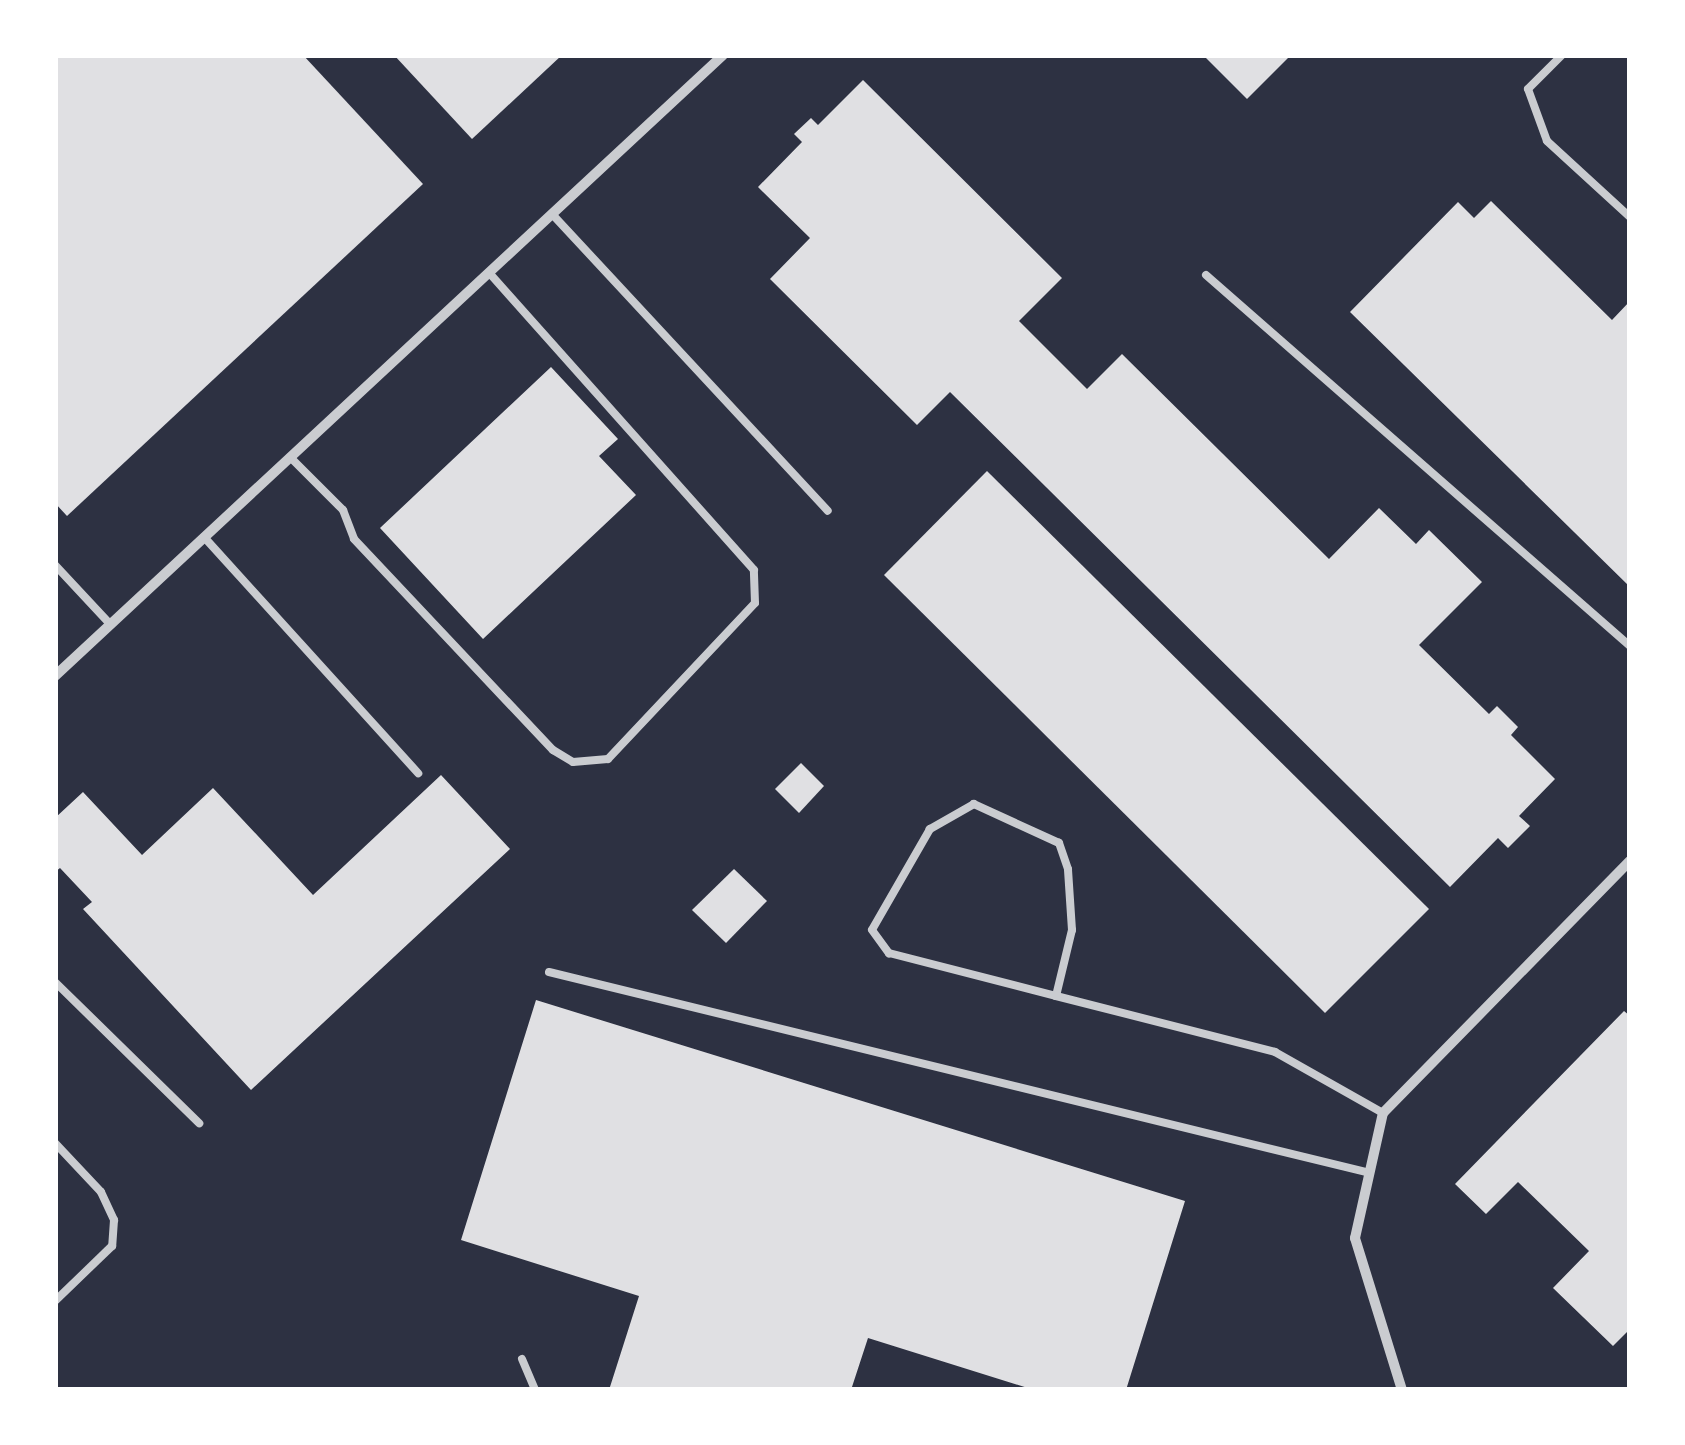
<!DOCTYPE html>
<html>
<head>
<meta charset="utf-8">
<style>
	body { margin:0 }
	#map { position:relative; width:1685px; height:1445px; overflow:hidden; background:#2d3142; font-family:"Source Sans 3",sans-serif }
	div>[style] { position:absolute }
	.building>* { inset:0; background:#e0e0e3 }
	.service>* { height:8px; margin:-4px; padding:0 4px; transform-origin:4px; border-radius:4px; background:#caccd0 }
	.minor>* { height:10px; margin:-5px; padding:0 5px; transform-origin:5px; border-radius:5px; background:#caccd0 }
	span { translate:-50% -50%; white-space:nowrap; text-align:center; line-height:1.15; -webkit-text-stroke:10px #fff; paint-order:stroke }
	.frame { position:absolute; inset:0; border:58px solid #fff; pointer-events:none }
</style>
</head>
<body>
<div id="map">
	<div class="building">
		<i style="clip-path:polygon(55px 55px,303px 55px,423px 184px,67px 516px,55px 503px)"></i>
		<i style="clip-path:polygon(394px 55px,562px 55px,472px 139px)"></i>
		<i style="clip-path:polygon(1203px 55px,1291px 55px,1247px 99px)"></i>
		<i style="clip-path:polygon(863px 80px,1062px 278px,1019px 321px,1087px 389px,1122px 354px,1329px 559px,1379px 508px,1416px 544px,1429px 530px,1482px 582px,1419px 645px,1489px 714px,1497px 706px,1518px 727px,1511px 735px,1555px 779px,1519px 816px,1530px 826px,1508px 848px,1498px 838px,1450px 887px,950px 392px,917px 425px,770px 279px,810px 238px,758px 187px,802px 142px,794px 134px,811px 118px,818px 125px)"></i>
		<i style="clip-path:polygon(1491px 201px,1612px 320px,1630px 301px,1630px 587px,1350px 312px,1458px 202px,1474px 218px)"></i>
		<i style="clip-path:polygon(551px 367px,618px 439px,599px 456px,636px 495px,483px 639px,380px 528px)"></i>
		<i style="clip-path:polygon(987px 471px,1429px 909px,1325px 1013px,884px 575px)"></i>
		<i style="clip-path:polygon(801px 763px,824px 786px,799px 813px,775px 789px)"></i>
		<i style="clip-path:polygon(441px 775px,510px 849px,251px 1090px,83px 909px,92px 902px,60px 868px,55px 872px,55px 818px,83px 792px,142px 855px,213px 788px,313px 895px)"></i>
		<i style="clip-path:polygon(734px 869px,767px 901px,726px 943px,692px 910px)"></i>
		<i style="clip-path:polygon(536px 1000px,1185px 1201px,1126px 1390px,1034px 1390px,868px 1338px,851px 1390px,609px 1390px,639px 1296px,461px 1240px)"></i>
		<i style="clip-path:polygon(1624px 1011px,1630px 1016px,1630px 1329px,1613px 1346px,1553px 1288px,1589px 1251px,1518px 1182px,1486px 1214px,1455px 1184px)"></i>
	</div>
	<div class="service">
		<i style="left:1562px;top:55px;width:48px;rotate:135deg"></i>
		<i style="left:1528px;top:89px;width:55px;rotate:69.9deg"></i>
		<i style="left:1547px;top:141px;width:113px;rotate:42.5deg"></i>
		<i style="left:552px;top:214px;width:405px;rotate:47.1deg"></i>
		<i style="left:1206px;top:275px;width:563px;rotate:41.19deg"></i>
		<i style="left:290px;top:457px;width:75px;rotate:45deg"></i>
		<i style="left:343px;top:510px;width:31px;rotate:69deg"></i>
		<i style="left:354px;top:539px;width:290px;rotate:46.7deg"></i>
		<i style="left:553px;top:750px;width:23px;rotate:31deg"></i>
		<i style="left:573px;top:762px;width:35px;rotate:-5deg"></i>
		<i style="left:608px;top:759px;width:214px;rotate:-46.7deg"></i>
		<i style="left:755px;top:603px;width:33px;rotate:-92deg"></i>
		<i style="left:754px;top:570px;width:398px;rotate:-131.7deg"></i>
		<i style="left:204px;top:537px;width:319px;rotate:47.8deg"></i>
		<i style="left:55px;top:565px;width:81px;rotate:47deg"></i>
		<i style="left:549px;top:972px;width:845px;rotate:13.76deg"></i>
		<i style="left:55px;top:982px;width:202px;rotate:44.4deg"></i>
		<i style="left:1056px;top:996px;width:68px;rotate:-76.4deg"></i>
		<i style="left:1072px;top:930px;width:61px;rotate:-93.8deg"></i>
		<i style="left:1068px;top:869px;width:28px;rotate:-109deg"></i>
		<i style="left:1059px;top:843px;width:94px;rotate:-155.4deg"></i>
		<i style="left:974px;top:804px;width:51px;rotate:150.4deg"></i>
		<i style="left:930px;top:829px;width:116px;rotate:119.9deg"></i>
		<i style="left:872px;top:930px;width:29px;rotate:54deg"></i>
		<i style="left:889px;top:953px;width:172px;rotate:14.4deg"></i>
		<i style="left:1056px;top:996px;width:226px;rotate:14.3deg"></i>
		<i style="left:1275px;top:1052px;width:124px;rotate:29.5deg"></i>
		<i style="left:55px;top:1143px;width:67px;rotate:46.8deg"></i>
		<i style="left:101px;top:1192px;width:31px;rotate:65deg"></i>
		<i style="left:114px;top:1220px;width:26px;rotate:94deg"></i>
		<i style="left:112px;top:1246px;width:79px;rotate:136deg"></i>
		<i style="left:522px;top:1359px;width:34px;rotate:67deg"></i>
	</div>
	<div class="minor">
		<i style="left:55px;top:676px;width:912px;rotate:-42.91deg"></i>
		<i style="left:1402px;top:1390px;width:159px;rotate:-107.2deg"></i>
		<i style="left:1355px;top:1238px;width:128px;rotate:-77.4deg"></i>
		<i style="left:1383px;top:1113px;width:353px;rotate:-45.6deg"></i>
	</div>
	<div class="frame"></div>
</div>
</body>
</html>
